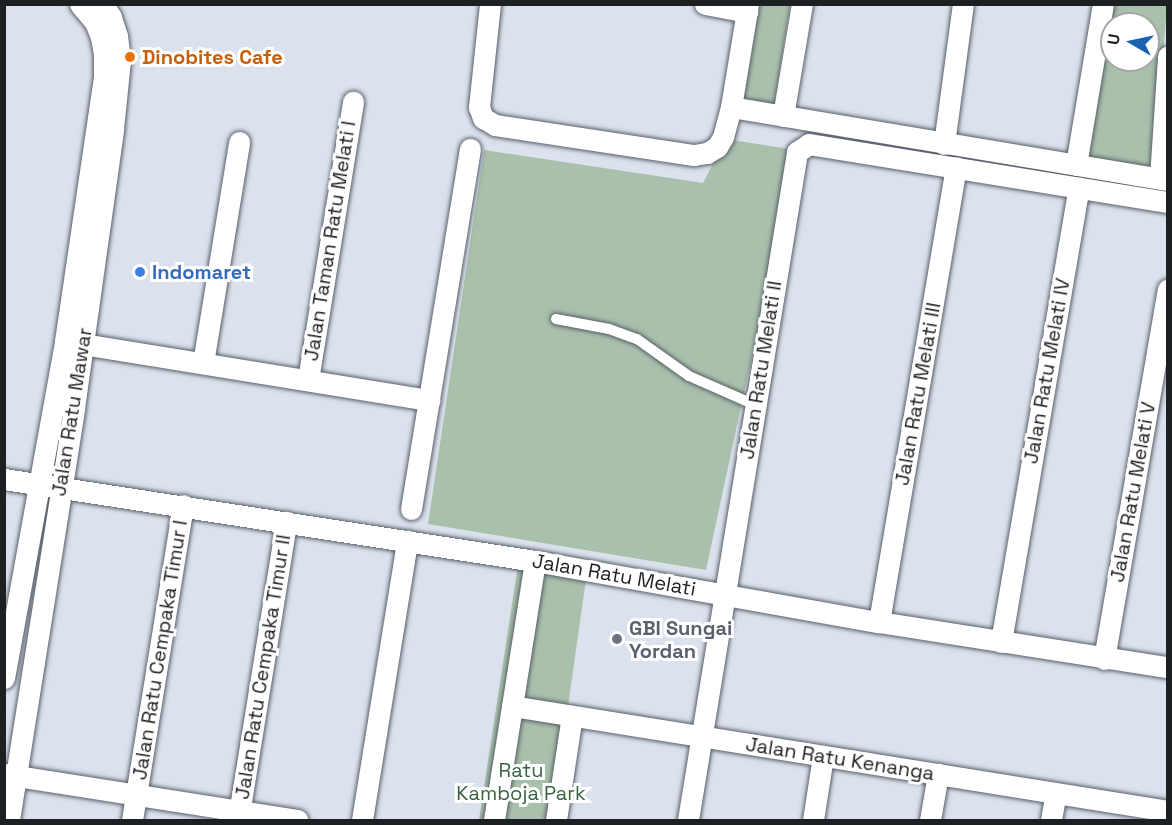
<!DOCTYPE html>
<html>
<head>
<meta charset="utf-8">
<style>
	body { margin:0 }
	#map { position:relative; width:1172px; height:825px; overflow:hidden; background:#dbe2ed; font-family:"Space Grotesk",sans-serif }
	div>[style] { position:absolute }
	.green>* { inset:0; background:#a9c1ac }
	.roads { filter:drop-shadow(0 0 2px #595f69) drop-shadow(0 0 2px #595f69) }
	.lane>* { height:10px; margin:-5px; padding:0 5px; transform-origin:5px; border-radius:5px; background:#fff }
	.street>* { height:21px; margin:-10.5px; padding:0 10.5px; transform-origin:10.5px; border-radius:10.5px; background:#fff }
	.dots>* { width:16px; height:16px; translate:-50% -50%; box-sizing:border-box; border:3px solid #fff; border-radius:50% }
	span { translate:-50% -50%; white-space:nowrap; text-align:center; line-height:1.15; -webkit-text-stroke:6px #fff; paint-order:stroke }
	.food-label { font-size:20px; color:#c56008; font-weight:700 }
	.left { translate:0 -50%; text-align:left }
	.street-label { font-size:20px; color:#1d2023 }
	.shop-label { font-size:20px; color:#366cbe; font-weight:700 }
	.worship-label { font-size:20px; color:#5b616d; font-weight:700 }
	.park-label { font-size:20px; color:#3a6240 }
	.frame { position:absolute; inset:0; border:6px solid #1d2023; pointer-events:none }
	.north { position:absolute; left:1100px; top:12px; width:60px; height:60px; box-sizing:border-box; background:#fff; border:2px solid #a5a6a7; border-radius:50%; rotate:279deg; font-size:16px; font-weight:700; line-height:24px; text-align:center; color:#1d2023 }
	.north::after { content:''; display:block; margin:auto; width:21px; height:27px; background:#1a61b1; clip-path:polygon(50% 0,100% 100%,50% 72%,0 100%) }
</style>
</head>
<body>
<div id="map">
	<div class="green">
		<i style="clip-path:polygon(749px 5px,790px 5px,771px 124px,730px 117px)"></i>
		<i style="clip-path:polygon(evenodd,1104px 5px,1167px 5px,1154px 170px,1079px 157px,1104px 5px,1112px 24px,1148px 24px,1148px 60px,1112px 60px,1112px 24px)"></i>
		<i style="clip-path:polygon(726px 139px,796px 150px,706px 570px,428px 524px,484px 150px,703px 183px)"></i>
		<i style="clip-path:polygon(520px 552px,588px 565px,552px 820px,479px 820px)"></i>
	</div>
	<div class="roads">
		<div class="lane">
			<i style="left:556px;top:319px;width:54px;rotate:10.7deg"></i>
			<i style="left:609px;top:329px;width:30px;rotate:20deg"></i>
			<i style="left:637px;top:339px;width:64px;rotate:35.4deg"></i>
			<i style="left:689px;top:376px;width:72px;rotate:23.7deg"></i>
		</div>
		<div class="street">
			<i style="left:490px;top:4px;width:104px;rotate:96.1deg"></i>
			<i style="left:479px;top:107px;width:12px;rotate:70deg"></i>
			<i style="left:483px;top:118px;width:14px;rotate:30deg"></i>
			<i style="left:495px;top:125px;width:201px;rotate:8.6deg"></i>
			<i style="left:694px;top:155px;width:13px;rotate:-9deg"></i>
			<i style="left:707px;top:153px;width:12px;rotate:-31deg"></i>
			<i style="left:717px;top:147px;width:12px;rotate:-59deg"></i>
			<i style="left:723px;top:137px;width:31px;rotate:-75deg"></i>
			<i style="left:731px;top:107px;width:104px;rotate:-80.6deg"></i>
			<i style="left:705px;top:4px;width:43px;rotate:10.8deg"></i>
			<i style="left:731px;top:107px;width:443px;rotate:9.5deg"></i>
			<i style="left:783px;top:116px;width:114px;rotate:-80.4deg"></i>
			<i style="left:944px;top:144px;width:141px;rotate:-82.3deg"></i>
			<i style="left:1076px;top:165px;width:163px;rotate:-80.5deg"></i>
			<i style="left:1160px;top:178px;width:122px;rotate:-86.2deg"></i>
			<i style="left:83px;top:344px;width:351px;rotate:9.2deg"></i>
			<i style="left:203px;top:363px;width:224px;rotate:-80.7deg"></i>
			<i style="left:308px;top:380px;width:282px;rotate:-80.8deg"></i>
			<i style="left:4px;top:479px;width:537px;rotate:8.78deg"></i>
			<i style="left:535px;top:561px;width:349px;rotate:10.1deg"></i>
			<i style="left:879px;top:622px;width:292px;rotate:8.9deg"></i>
			<i style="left:411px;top:509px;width:365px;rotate:-80.7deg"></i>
			<i style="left:879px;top:622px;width:461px;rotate:-80.4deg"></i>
			<i style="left:1001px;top:642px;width:461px;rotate:-80.3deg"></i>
			<i style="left:1104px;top:659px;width:375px;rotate:-80.2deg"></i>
			<i style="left:4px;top:678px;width:342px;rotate:-79.7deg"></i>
			<i style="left:65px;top:341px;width:267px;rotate:-81.6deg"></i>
			<i style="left:104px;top:77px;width:23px;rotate:-90deg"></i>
			<i style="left:104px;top:54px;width:17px;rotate:-100deg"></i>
			<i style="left:101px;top:37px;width:16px;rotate:-112deg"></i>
			<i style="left:95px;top:22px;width:23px;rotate:-130deg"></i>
			<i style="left:512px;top:706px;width:664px;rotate:9.09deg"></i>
			<i style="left:4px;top:774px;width:297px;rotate:8.9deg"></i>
			<i style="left:9px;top:820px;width:417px;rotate:-81deg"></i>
			<i style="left:74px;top:408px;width:282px;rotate:-82deg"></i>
			<i style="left:113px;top:129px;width:69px;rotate:-84.2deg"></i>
			<i style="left:120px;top:60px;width:24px;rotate:-97deg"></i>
			<i style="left:117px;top:36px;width:20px;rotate:-108deg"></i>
			<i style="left:111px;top:17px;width:15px;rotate:-122deg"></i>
			<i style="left:132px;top:820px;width:319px;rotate:-80.8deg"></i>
			<i style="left:238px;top:820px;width:302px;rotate:-80.8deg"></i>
			<i style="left:362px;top:820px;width:283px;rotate:-80.8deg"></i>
			<i style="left:494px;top:820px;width:262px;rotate:-81deg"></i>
			<i style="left:556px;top:820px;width:105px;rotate:-81.3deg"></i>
			<i style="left:688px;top:820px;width:677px;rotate:-80.73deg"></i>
			<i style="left:797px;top:152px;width:14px;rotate:-34deg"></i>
			<i style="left:809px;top:144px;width:364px;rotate:9.2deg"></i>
			<i style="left:813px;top:820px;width:65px;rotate:-81.1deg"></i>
			<i style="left:930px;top:820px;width:47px;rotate:-80.1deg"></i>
			<i style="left:1051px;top:820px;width:27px;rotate:-80deg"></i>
		</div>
	</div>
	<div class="dots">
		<i style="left:130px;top:57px;background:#e8710a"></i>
		<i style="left:140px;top:272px;background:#3f7fe0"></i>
		<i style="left:617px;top:639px;background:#6b7280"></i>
	</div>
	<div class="food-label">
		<span class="left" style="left:142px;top:57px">Dinobites Cafe</span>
	</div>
	<div class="street-label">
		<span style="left:330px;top:241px;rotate:-81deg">Jalan Taman Ratu Melati I</span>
		<span style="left:761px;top:370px;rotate:-81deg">Jalan Ratu Melati II</span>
		<span style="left:1047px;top:371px;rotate:-80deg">Jalan Ratu Melati IV</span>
		<span style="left:918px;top:394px;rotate:-80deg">Jalan Ratu Melati III</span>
		<span style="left:72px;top:412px;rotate:-81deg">Jalan Ratu Mawar</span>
		<span style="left:1133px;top:492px;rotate:-80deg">Jalan Ratu Melati V</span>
		<span style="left:614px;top:575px;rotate:10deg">Jalan Ratu Melati</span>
		<span style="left:160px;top:650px;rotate:-81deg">Jalan Ratu Cempaka Timur I</span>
		<span style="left:263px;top:667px;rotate:-81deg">Jalan Ratu Cempaka Timur II</span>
		<span style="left:840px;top:759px;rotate:9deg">Jalan Ratu Kenanga</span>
	</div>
	<div class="shop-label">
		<span class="left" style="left:152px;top:272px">Indomaret</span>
	</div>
	<div class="worship-label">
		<span class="left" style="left:629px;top:640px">GBI Sungai<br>Yordan</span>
	</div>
	<div class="park-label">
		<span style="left:521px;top:782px">Ratu<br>Kamboja Park</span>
	</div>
	<div class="frame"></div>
	<div class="north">U</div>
</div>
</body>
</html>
